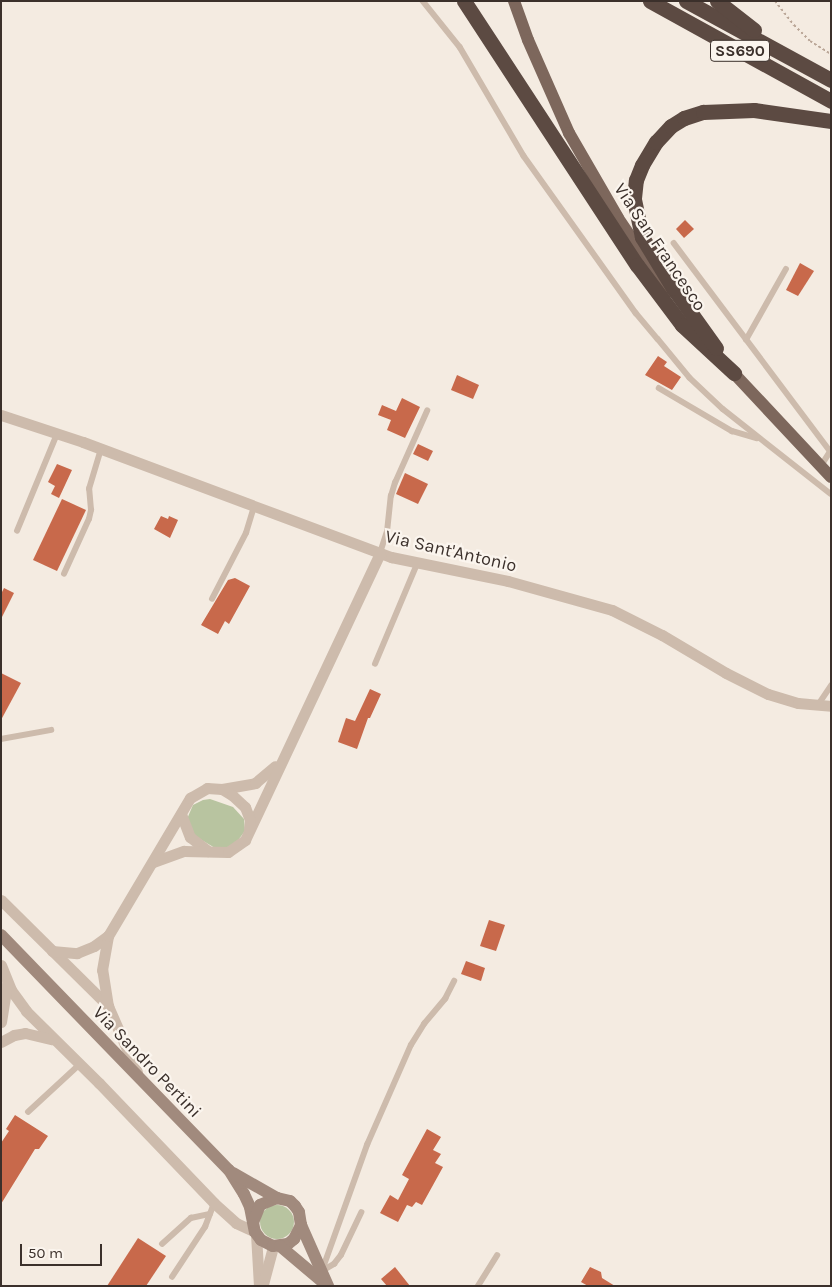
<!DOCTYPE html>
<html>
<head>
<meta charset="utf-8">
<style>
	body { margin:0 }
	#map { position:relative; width:832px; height:1287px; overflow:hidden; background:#f4ebe1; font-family:Karla,sans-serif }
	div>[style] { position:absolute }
	.green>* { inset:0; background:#b8c4a0 }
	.round { border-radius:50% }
	.building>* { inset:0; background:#c8694b }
	.path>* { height:2px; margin-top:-1px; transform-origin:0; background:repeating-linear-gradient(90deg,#b9a596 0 2.5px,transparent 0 5px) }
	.lane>* { height:5.5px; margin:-2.75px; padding:0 2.75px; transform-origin:2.75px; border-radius:2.75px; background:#cdbbac }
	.street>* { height:11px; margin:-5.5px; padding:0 5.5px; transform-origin:5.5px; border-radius:5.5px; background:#cdbbac }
	.secondary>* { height:12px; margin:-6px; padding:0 6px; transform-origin:6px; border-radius:6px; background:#a18a7d }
	.primary>* { height:12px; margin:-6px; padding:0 6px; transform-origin:6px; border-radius:6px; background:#7d675c }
	.highway>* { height:15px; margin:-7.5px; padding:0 7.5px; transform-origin:7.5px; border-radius:7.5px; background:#5c4a42 }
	span { translate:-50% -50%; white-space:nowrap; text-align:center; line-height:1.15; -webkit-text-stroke:4.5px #fbf5ee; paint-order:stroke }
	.shield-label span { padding:1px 4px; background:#fbf5ee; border:1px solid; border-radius:4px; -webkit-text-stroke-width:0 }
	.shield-label { font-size:16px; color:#3b302b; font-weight:700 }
	.street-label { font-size:18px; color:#3b302b }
	.frame { position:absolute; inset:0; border:2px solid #3b302b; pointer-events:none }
	.scale { position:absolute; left:20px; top:1244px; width:82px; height:22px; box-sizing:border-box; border:2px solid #3b302b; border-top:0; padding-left:6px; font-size:15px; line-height:18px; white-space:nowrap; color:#3b302b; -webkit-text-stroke:4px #fbf5ee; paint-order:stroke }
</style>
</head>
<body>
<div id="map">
	<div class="green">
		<i style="clip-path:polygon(210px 799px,233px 807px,244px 819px,245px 831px,232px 848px,215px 848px,195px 836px,187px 819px,193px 805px,203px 800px)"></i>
		<i class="round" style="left:260px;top:1205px;width:34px;height:34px"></i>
	</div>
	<div class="building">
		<i style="clip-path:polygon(685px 220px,694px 229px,684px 238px,676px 229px)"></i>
		<i style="clip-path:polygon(800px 263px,814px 271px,798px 296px,786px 290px)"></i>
		<i style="clip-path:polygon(658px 356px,667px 362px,664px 366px,681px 377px,672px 390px,645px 375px)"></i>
		<i style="clip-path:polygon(457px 375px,479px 385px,473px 399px,451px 390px)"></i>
		<i style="clip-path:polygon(402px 398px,420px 407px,405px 438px,387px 430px,391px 420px,378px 415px,382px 405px,396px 411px)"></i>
		<i style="clip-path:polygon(418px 444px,433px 451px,428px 461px,413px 454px)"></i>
		<i style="clip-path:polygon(57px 464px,72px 470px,59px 498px,51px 494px,55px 486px,48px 482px)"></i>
		<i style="clip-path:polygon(405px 473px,428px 484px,418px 504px,396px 494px)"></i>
		<i style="clip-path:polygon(62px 499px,86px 510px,57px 571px,33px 560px)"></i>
		<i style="clip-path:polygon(161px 516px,168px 519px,169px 516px,178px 520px,170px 538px,154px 529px)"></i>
		<i style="clip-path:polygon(235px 578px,250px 586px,229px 624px,225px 621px,218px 634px,201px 625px,228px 580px)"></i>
		<i style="clip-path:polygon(4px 588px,14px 593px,1px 619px,1px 594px)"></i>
		<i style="clip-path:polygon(1px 673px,21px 683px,1px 720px)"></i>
		<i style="clip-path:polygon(370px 689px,381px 694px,370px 718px,368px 718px,357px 749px,338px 742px,346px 718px,355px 721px)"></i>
		<i style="clip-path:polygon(489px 920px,505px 925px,496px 951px,480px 946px)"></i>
		<i style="clip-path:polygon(466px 961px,485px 968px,481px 981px,461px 974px)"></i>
		<i style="clip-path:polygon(15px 1115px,48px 1136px,39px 1149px,35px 1149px,1px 1204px,1px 1143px,9px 1131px,6px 1129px)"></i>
		<i style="clip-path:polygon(427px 1129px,441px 1137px,433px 1150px,441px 1154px,435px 1163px,443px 1167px,422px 1205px,416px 1202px,412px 1207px,407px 1205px,398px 1222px,380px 1213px,390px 1195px,398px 1200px,409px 1179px,402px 1175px)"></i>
		<i style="clip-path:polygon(138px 1238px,166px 1256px,146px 1286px,107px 1286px)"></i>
		<i style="clip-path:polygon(395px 1267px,410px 1286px,387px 1286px,381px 1279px)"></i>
		<i style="clip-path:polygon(590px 1267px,601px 1272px,602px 1278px,615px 1286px,588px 1286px,581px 1282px)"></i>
	</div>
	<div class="path">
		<i style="left:775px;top:1px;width:31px;rotate:52deg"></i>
		<i style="left:794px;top:25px;width:23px;rotate:45deg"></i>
		<i style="left:810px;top:41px;width:25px;rotate:32deg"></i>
	</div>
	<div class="lane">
		<i style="left:423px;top:1px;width:59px;rotate:51.2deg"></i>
		<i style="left:460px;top:47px;width:126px;rotate:59.6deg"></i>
		<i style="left:524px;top:156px;width:193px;rotate:54.5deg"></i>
		<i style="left:636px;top:313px;width:34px;rotate:50deg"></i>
		<i style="left:658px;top:339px;width:50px;rotate:50.6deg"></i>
		<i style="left:690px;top:378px;width:45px;rotate:43.2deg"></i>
		<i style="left:723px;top:409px;width:137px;rotate:38.2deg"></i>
		<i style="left:674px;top:243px;width:260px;rotate:53.1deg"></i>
		<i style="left:746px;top:340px;width:81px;rotate:-60.6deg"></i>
		<i style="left:659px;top:388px;width:85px;rotate:30.5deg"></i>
		<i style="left:732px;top:431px;width:26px;rotate:16deg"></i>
		<i style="left:821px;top:466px;width:19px;rotate:-58deg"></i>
		<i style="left:17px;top:531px;width:105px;rotate:-67.6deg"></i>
		<i style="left:380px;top:553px;width:22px;rotate:-72deg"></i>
		<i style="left:387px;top:532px;width:36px;rotate:-84deg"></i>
		<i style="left:391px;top:496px;width:14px;rotate:-73deg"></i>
		<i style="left:395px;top:483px;width:79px;rotate:-66deg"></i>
		<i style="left:64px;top:574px;width:60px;rotate:-65.6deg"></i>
		<i style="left:89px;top:519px;width:9px;rotate:-77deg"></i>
		<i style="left:91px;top:510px;width:21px;rotate:-95deg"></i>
		<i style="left:89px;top:489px;width:42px;rotate:-73.3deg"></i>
		<i style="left:212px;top:599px;width:74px;rotate:-62.7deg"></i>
		<i style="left:246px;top:533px;width:28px;rotate:-73deg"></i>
		<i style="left:375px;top:664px;width:108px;rotate:-67.2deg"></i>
		<i style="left:818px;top:705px;width:23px;rotate:-56deg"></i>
		<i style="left:1px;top:739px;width:51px;rotate:-10.2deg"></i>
		<i style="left:28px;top:1112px;width:71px;rotate:-42.7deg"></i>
		<i style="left:162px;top:1244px;width:39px;rotate:-42deg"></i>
		<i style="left:191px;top:1218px;width:19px;rotate:-12deg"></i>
		<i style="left:323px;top:1268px;width:131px;rotate:-70.3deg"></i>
		<i style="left:367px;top:1145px;width:109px;rotate:-66.3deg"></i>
		<i style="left:411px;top:1045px;width:25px;rotate:-58deg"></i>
		<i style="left:424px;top:1024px;width:33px;rotate:-50deg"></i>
		<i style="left:445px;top:999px;width:20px;rotate:-63deg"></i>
		<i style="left:322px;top:1271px;width:14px;rotate:-30deg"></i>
		<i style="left:334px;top:1264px;width:11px;rotate:-52deg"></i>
		<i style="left:341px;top:1255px;width:47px;rotate:-64.5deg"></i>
		<i style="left:172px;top:1277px;width:60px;rotate:-56.6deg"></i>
		<i style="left:205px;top:1227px;width:26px;rotate:-69deg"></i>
		<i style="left:478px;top:1286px;width:36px;rotate:-58deg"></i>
	</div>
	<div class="street">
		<i style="left:1px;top:415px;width:86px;rotate:18.2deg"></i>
		<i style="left:83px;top:442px;width:329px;rotate:20.5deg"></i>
		<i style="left:391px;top:557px;width:119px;rotate:11.6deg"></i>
		<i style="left:508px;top:581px;width:108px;rotate:15.6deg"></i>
		<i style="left:612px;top:610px;width:56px;rotate:26.6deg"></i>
		<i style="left:662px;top:635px;width:74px;rotate:30.7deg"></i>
		<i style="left:726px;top:673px;width:47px;rotate:26.6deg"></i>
		<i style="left:768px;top:694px;width:31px;rotate:17deg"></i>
		<i style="left:798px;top:703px;width:33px;rotate:5deg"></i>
		<i style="left:222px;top:789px;width:34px;rotate:-10deg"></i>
		<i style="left:255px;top:783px;width:26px;rotate:-40deg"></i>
		<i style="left:181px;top:814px;width:25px;rotate:69deg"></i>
		<i style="left:190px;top:837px;width:23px;rotate:38deg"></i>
		<i style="left:153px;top:862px;width:33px;rotate:-20deg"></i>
		<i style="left:184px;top:851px;width:44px;rotate:1.3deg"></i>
		<i style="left:228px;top:852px;width:21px;rotate:-35deg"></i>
		<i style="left:245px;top:840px;width:317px;rotate:-64.8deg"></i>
		<i style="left:1px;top:900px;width:151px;rotate:44.7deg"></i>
		<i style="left:108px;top:1006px;width:72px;rotate:66.3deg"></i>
		<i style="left:52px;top:951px;width:25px;rotate:5deg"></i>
		<i style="left:77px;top:953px;width:18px;rotate:-22deg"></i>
		<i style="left:94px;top:946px;width:17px;rotate:-36deg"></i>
		<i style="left:1px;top:965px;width:27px;rotate:68deg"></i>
		<i style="left:11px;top:990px;width:26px;rotate:54deg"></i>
		<i style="left:26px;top:1011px;width:103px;rotate:44.6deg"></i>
		<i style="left:99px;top:1083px;width:166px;rotate:46.2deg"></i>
		<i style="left:214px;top:1203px;width:30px;rotate:42deg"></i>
		<i style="left:236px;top:1223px;width:21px;rotate:25deg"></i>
		<i style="left:108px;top:1006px;width:36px;rotate:-99deg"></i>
		<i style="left:102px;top:970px;width:35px;rotate:-80deg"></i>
		<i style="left:108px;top:936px;width:161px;rotate:-59.3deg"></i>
		<i style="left:190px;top:798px;width:20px;rotate:-30deg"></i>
		<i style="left:207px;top:788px;width:15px;rotate:4deg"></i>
		<i style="left:222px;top:789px;width:12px;rotate:31deg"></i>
		<i style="left:232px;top:795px;width:18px;rotate:43deg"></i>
		<i style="left:245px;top:807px;width:14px;rotate:69deg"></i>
		<i style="left:250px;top:820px;width:9px;rotate:96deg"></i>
		<i style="left:1px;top:1022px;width:39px;rotate:-81deg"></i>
		<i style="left:1px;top:1042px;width:15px;rotate:-28deg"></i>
		<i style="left:14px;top:1035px;width:11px;rotate:-10deg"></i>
		<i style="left:25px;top:1033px;width:28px;rotate:13deg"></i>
		<i style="left:256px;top:1234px;width:52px;rotate:86.7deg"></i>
		<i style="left:263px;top:1284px;width:39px;rotate:-75deg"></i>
	</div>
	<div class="secondary">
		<i style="left:1px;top:935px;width:327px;rotate:45.9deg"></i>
		<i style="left:229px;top:1170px;width:28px;rotate:58deg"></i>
		<i style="left:244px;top:1194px;width:14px;rotate:65deg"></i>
		<i style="left:250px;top:1207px;width:25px;rotate:79deg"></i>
		<i style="left:255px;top:1232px;width:10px;rotate:53deg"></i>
		<i style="left:261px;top:1240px;width:13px;rotate:27deg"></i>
		<i style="left:273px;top:1246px;width:15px;rotate:-8deg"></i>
		<i style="left:288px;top:1244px;width:8px;rotate:-40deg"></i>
		<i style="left:294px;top:1239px;width:16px;rotate:-63deg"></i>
		<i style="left:301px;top:1225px;width:13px;rotate:-99deg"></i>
		<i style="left:299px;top:1212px;width:7px;rotate:-124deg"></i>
		<i style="left:295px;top:1206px;width:7px;rotate:-135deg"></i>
		<i style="left:290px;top:1201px;width:13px;rotate:-167deg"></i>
		<i style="left:277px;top:1198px;width:18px;rotate:158deg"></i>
		<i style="left:260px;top:1205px;width:18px;rotate:112deg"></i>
		<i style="left:233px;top:1173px;width:51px;rotate:29.6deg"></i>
		<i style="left:301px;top:1225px;width:67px;rotate:66.1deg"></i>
		<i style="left:280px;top:1246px;width:57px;rotate:40.1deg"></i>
	</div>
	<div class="primary">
		<i style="left:514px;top:1px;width:41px;rotate:70.3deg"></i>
		<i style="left:528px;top:40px;width:102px;rotate:66.2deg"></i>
		<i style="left:569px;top:133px;width:98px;rotate:60deg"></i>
		<i style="left:618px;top:218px;width:89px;rotate:56deg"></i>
		<i style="left:727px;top:366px;width:152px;rotate:46.9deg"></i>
	</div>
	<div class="highway">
		<i style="left:464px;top:1px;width:316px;rotate:56.8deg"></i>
		<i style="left:637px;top:265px;width:75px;rotate:53.1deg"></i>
		<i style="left:682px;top:325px;width:71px;rotate:42.7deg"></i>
		<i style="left:650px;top:1px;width:207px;rotate:28.9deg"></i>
		<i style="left:686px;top:1px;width:165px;rotate:28.6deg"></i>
		<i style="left:717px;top:1px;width:47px;rotate:38.1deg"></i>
		<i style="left:716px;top:348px;width:74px;rotate:-125.6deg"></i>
		<i style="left:673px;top:288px;width:60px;rotate:-121.3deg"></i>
		<i style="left:642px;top:237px;width:40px;rotate:-102deg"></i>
		<i style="left:634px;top:198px;width:18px;rotate:-84deg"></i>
		<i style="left:636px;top:180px;width:16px;rotate:-68deg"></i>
		<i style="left:642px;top:165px;width:27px;rotate:-59deg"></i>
		<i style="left:656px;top:142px;width:22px;rotate:-47deg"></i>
		<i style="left:671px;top:126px;width:15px;rotate:-32deg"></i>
		<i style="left:684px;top:118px;width:20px;rotate:-18deg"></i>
		<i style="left:703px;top:112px;width:51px;rotate:-2.2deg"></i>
		<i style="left:754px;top:110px;width:78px;rotate:8.1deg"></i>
	</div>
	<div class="shield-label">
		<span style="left:740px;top:51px">SS690</span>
	</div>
	<div class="street-label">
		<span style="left:660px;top:247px;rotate:56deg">Via San Francesco</span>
		<span style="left:451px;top:551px;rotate:13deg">Via Sant'Antonio</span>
		<span style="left:147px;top:1062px;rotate:46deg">Via Sandro Pertini</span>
	</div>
	<div class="frame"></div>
	<div class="scale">50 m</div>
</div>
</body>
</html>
